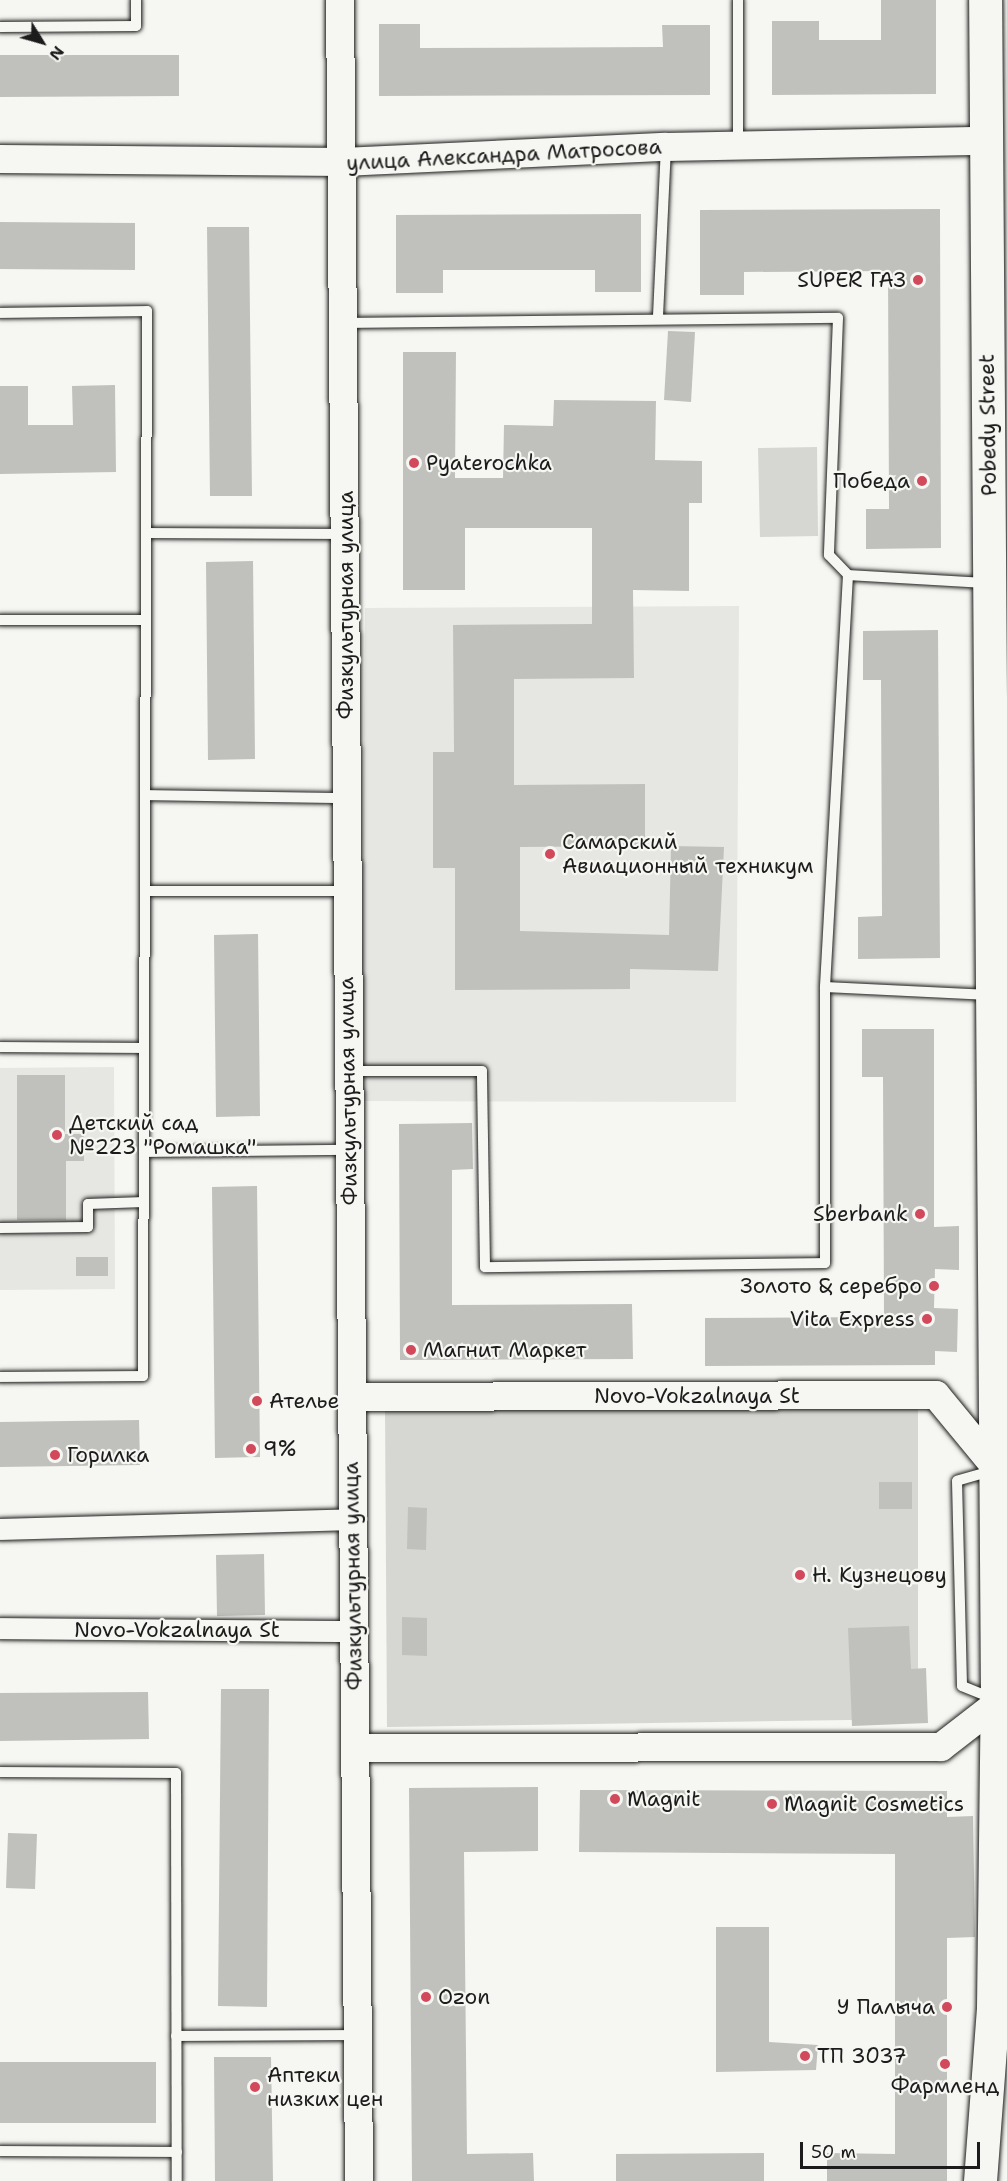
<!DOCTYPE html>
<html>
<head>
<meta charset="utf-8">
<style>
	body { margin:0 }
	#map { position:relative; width:1007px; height:2181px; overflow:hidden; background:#f6f6f2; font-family:"Shantell Sans",sans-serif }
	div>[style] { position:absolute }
	.built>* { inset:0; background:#e6e6e2 }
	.green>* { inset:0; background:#d6d6d2 }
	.building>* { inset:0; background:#c0c0bd }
	.roads { filter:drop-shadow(0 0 2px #1c1c1c) drop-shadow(0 0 2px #1c1c1c) }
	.lane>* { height:10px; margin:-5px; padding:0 5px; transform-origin:5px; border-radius:5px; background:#f6f6f2 }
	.street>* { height:21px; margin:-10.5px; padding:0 10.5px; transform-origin:10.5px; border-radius:10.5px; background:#f6f6f2 }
	.secondary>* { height:28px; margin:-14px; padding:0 14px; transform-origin:14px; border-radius:14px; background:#f6f6f2 }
	.primary>* { height:33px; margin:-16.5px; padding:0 16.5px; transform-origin:16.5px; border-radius:16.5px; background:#f6f6f2 }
	.dots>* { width:16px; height:16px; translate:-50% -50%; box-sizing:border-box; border:3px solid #f6f6f2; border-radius:50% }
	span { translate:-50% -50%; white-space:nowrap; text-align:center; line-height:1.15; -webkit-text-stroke:4.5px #f6f6f2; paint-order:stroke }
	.street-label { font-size:21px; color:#1c1c1c }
	.poi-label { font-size:21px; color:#1c1c1c }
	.right { translate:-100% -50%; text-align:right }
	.left { translate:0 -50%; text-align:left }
	.north { position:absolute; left:12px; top:12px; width:60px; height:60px; -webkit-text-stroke:4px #f6f6f2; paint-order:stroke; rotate:127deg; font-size:16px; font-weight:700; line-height:24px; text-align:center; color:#1c1c1c }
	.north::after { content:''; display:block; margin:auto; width:21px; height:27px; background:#1c1c1c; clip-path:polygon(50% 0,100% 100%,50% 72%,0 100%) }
	.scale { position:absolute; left:800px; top:2142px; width:180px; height:27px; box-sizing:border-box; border:3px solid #1c1c1c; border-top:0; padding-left:8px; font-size:18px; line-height:21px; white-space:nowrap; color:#1c1c1c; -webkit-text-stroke:4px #f6f6f2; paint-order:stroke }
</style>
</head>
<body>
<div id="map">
	<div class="built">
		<i style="clip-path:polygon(739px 606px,736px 1102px,361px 1101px,365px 608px)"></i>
		<i style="clip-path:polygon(114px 1067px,115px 1289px,0 1290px,0 1068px)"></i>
	</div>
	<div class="green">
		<i style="clip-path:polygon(817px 447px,818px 536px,760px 537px,758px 448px)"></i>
		<i style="clip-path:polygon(918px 1406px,918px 1719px,387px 1727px,385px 1409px)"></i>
	</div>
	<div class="building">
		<i style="clip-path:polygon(881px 0,936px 0,936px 94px,772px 95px,772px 21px,819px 21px,819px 40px,881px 40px)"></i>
		<i style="clip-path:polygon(379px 24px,420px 24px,420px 48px,663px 47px,662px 25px,710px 25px,710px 95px,379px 96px)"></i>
		<i style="clip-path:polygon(0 55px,179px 55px,179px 96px,0 97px)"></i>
		<i style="clip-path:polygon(940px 209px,941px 548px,866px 549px,866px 509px,889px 509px,888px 271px,744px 272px,744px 295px,700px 295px,700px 210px)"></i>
		<i style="clip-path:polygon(641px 214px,641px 292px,595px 292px,595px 270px,443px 270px,443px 293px,396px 293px,396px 215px)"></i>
		<i style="clip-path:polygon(0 222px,135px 223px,135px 270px,0 269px)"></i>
		<i style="clip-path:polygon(207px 227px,249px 227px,252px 496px,210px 496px)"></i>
		<i style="clip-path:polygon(668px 331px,695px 332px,691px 402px,664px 400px)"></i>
		<i style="clip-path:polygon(403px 352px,456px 352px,455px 478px,503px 478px,504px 425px,553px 426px,554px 400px,656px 401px,655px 460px,702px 461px,702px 503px,689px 503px,689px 591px,633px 590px,634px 678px,514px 679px,514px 785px,645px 784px,645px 846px,520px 847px,520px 931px,669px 935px,671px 846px,724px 847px,718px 971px,630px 969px,630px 989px,455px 990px,455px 868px,433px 868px,433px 752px,454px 752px,453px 625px,592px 624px,592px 528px,465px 528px,465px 590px,403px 590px)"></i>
		<i style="clip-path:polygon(115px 385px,116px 472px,0 474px,0 386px,28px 386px,28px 425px,73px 425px,72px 386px)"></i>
		<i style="clip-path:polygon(253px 561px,255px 759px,208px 760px,206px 562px)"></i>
		<i style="clip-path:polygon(938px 630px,940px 958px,858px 959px,858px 917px,882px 916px,881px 680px,863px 680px,863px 631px)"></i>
		<i style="clip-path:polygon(258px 934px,260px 1116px,216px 1117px,214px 935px)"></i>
		<i style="clip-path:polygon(862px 1029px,934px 1029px,934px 1227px,959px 1226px,959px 1270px,935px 1269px,934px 1308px,958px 1309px,957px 1352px,935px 1351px,935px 1365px,705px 1366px,705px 1318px,884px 1317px,883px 1077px,862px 1077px)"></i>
		<i style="clip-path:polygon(17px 1075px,65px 1075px,65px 1134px,84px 1134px,84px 1161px,66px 1161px,66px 1220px,17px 1220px)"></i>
		<i style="clip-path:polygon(472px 1123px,473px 1169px,452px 1170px,452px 1305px,632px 1304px,633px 1359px,400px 1360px,399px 1124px)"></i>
		<i style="clip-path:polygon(257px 1186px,260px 1457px,215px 1458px,212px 1187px)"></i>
		<i style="clip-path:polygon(76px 1257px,108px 1257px,108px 1276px,76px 1276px)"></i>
		<i style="clip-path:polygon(139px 1420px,140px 1465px,0 1467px,0 1422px)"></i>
		<i style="clip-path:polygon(879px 1482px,912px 1482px,912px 1509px,879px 1509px)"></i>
		<i style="clip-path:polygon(408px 1507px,427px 1508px,426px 1550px,407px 1549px)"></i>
		<i style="clip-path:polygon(264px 1554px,265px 1615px,217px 1616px,216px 1555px)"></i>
		<i style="clip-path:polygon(402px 1617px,427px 1618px,427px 1656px,402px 1655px)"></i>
		<i style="clip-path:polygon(909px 1626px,911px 1669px,926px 1668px,928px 1723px,852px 1726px,848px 1628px)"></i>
		<i style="clip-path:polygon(221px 1689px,269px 1689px,267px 2007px,218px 2006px)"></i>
		<i style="clip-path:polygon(148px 1692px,149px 1739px,0 1741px,0 1693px)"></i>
		<i style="clip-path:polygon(538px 1787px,538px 1851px,464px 1852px,467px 2154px,533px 2153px,534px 2181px,412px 2181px,409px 1788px)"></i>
		<i style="clip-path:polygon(580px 1790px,947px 1791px,947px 1817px,973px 1816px,975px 1937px,947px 1938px,947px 2181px,827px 2181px,827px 2153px,895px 2154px,895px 1854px,579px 1852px)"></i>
		<i style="clip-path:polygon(8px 1833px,37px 1834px,35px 1889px,6px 1888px)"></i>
		<i style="clip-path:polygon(716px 1927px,769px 1927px,769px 2042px,818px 2045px,816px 2070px,716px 2072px)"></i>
		<i style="clip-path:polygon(214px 2057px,271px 2057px,273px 2181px,215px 2181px)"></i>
		<i style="clip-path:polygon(0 2062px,156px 2062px,156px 2123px,0 2123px)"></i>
		<i style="clip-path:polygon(764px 2153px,764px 2181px,616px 2181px,616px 2154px)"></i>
	</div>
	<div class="roads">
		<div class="lane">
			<i style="left:738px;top:0;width:146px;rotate:90deg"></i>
			<i style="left:0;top:27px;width:136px;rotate:-0.4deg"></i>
			<i style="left:136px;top:26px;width:26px;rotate:-90deg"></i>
			<i style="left:0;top:313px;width:147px;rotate:-0.8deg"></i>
			<i style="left:147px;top:311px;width:1065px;rotate:90.22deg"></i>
			<i style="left:143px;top:1376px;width:143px;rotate:179.6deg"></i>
			<i style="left:658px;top:316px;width:168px;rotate:-87.3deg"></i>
			<i style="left:346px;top:323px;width:492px;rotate:-0.6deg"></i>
			<i style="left:838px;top:318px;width:237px;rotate:92.2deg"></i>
			<i style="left:829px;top:555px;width:28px;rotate:46deg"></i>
			<i style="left:848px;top:575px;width:413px;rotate:93.2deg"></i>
			<i style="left:825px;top:987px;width:276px;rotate:90deg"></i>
			<i style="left:825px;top:1263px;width:340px;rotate:179.3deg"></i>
			<i style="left:485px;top:1267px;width:196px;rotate:-90.9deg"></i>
			<i style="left:482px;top:1071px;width:130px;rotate:180deg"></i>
			<i style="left:146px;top:533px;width:197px;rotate:0.3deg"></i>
			<i style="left:848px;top:575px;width:137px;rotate:3.3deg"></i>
			<i style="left:0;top:620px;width:145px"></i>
			<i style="left:145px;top:795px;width:201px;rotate:0.9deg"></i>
			<i style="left:145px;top:891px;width:200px"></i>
			<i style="left:825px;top:987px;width:165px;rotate:2.8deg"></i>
			<i style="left:0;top:1047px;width:144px;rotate:0.4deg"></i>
			<i style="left:144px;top:1152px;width:203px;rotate:-0.6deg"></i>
			<i style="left:0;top:1228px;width:88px;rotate:-0.7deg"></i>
			<i style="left:88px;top:1227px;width:23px;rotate:-90deg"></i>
			<i style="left:88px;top:1204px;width:56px;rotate:-2deg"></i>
			<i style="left:991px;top:1471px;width:35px;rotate:164deg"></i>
			<i style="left:957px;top:1481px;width:205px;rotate:88.6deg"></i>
			<i style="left:962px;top:1686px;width:35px;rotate:22deg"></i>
			<i style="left:0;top:1772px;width:176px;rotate:0.3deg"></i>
			<i style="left:176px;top:1773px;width:408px;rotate:89.9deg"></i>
			<i style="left:176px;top:2036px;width:180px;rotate:-0.3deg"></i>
			<i style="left:0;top:2151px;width:177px;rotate:0.3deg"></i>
		</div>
		<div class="street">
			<i style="left:0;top:1529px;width:352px;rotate:-1.6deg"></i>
			<i style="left:0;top:1628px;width:354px;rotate:0.5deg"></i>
		</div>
		<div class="secondary">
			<i style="left:340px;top:0;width:2181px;rotate:89.5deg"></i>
			<i style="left:0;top:159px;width:343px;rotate:0.5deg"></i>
			<i style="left:343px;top:162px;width:323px;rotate:-2.7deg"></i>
			<i style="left:666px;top:147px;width:320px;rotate:-1.1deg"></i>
			<i style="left:352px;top:1397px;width:584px;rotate:-0.2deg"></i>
			<i style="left:936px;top:1395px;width:96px;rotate:50.5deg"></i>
			<i style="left:997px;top:1469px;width:10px;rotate:17deg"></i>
			<i style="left:356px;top:1748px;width:585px;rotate:-0.1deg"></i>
			<i style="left:941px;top:1747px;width:83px;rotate:-37.7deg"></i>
		</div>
		<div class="primary">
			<i style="left:980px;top:2181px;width:174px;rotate:-85.7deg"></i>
			<i style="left:993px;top:2007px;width:307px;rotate:-89.3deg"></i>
			<i style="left:997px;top:1700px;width:1700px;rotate:-90.4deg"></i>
		</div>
	</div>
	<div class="dots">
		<i style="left:918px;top:280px;background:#d1495b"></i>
		<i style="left:414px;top:463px;background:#d1495b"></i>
		<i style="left:922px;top:481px;background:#d1495b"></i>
		<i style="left:550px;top:854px;background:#d1495b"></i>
		<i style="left:57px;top:1135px;background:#d1495b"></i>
		<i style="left:920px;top:1214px;background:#d1495b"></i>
		<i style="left:934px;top:1286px;background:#d1495b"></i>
		<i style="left:927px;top:1319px;background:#d1495b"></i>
		<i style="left:411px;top:1350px;background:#d1495b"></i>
		<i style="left:257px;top:1401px;background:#d1495b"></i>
		<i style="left:251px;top:1449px;background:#d1495b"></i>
		<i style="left:55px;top:1455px;background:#d1495b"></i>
		<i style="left:800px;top:1575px;background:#d1495b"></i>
		<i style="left:615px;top:1799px;background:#d1495b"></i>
		<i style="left:772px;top:1804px;background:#d1495b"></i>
		<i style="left:426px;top:1997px;background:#d1495b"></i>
		<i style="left:947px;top:2007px;background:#d1495b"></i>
		<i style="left:805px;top:2056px;background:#d1495b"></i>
		<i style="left:945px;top:2064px;background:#d1495b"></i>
		<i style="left:255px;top:2087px;background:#d1495b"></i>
	</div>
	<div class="street-label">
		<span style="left:504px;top:155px;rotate:-3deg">улица Александра Матросова</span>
		<span style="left:988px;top:425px;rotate:-91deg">Pobedy Street</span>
		<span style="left:346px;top:605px;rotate:-90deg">Физкультурная улица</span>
		<span style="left:348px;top:1091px;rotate:-91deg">Физкультурная улица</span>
		<span style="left:697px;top:1396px">Novo-Vokzalnaya St</span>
		<span style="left:353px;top:1576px;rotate:-91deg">Физкультурная улица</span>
		<span style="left:177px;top:1630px">Novo-Vokzalnaya St</span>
	</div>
	<div class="poi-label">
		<span class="right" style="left:906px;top:280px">SUPER ГАЗ</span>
		<span class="left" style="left:426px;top:463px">Pyaterochka</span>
		<span class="right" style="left:910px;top:481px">Победа</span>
		<span class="left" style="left:562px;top:854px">Самарский<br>Авиационный техникум</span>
		<span class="left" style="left:69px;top:1135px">Детский сад<br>№223 "Ромашка"</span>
		<span class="right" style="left:908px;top:1214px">Sberbank</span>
		<span class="right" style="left:922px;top:1286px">Золото &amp; серебро</span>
		<span class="right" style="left:915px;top:1319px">Vita Express</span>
		<span class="left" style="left:423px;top:1350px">Магнит Маркет</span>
		<span class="left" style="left:269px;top:1401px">Ателье</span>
		<span class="left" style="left:263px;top:1449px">9%</span>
		<span class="left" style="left:67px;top:1455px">Горилка</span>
		<span class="left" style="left:812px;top:1575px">Н. Кузнецову</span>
		<span class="left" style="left:627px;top:1799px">Magnit</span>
		<span class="left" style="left:784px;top:1804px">Magnit Cosmetics</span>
		<span class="left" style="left:438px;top:1997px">Ozon</span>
		<span class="right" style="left:935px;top:2007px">У Палыча</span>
		<span class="left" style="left:817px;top:2056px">ТП 3037</span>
		<span class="left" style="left:267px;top:2087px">Аптеки<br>низких цен</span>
		<span style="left:945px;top:2086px">Фармленд</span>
	</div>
	<div class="north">N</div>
	<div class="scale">50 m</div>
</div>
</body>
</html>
